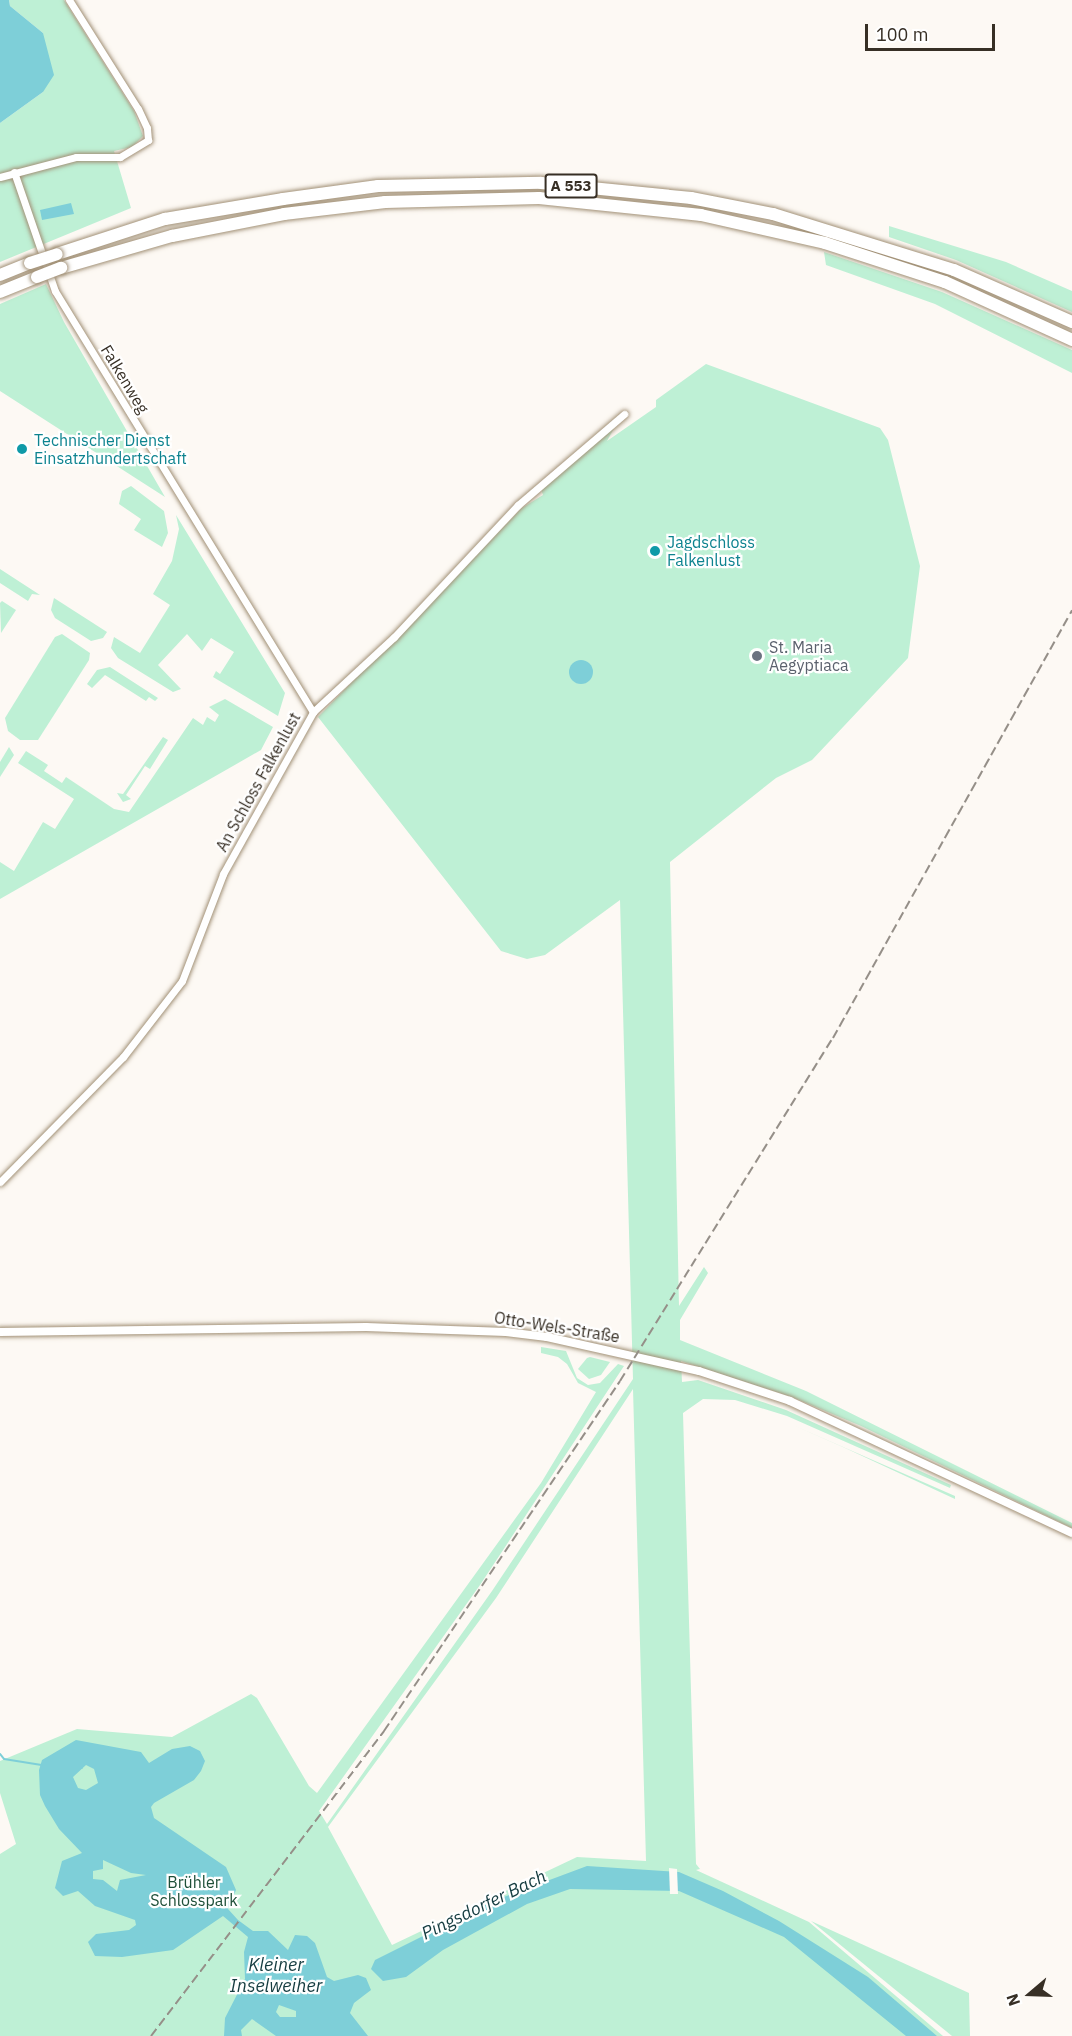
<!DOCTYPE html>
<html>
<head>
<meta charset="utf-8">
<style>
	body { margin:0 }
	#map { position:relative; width:1072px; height:2036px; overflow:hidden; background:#fdf9f4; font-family:"IBM Plex Sans",sans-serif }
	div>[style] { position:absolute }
	.green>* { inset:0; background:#bef0d5 }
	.water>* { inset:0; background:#7ecfd8 }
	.round { border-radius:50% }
	.pier>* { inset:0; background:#fdf9f4 }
	.stream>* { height:2px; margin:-1px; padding:0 1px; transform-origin:1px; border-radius:1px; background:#7ecfd8 }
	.roads { filter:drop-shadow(0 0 2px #a29177) drop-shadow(0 0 2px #a29177) }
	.minor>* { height:7px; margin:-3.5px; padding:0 3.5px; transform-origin:3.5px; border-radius:3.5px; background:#fff }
	.tertiary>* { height:8px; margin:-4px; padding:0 4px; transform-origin:4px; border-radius:4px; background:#fff }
	.motorway>* { height:12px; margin:-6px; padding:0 6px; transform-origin:6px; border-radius:6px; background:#fff }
	.rail>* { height:2px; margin-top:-1px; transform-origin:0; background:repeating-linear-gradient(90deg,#958f88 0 9px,transparent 0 13.5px) }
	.bridges { filter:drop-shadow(0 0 2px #a29177) drop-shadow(0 0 2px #a29177) }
	.motorway-bridge>* { height:12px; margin:-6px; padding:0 6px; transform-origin:6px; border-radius:6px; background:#fff }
	.dots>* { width:16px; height:16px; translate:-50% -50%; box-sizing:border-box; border:3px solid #fff; border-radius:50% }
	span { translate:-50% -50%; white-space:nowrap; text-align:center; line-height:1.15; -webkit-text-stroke:4.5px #fff; paint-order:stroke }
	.shield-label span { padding:2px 4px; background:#fff; border:2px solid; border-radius:4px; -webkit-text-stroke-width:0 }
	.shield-label { font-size:15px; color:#372f25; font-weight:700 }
	.street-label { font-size:16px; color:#372f25 }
	.culture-label { font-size:16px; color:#0d838f }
	.left { translate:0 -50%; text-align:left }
	.worship-label { font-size:16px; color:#5b616d }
	.park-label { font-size:16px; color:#1e4f38 }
	.water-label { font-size:18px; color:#153c40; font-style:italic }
	.north { position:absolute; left:1000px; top:1964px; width:60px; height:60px; -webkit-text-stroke:4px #fff; paint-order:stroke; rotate:251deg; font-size:16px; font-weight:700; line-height:24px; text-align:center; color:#372f25 }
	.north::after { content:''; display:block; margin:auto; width:21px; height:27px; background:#372f25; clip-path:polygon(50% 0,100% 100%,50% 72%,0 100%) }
	.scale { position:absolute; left:865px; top:24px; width:130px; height:27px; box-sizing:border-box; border:3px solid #372f25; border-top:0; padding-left:8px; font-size:18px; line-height:21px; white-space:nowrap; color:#372f25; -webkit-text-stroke:4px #fff; paint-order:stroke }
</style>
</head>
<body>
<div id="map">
	<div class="green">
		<i style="clip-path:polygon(9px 0,64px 0,134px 111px,143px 136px,132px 147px,114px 151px,131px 208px,0 262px,0 123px,43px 92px,43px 33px,10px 6px)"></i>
		<i style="clip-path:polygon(889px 226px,1006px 262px,1072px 291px,1072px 312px,956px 260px,889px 237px)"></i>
		<i style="clip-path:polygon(824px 252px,942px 292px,1072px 350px,1072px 373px,935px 304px,826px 265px)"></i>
		<i style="clip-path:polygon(46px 284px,64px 322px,165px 497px,0 391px,0 304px)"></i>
		<i style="clip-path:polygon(evenodd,706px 364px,880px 428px,888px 440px,920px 566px,908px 658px,812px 760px,776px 778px,670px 862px,679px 1306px,704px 1267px,708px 1273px,680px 1320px,680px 1340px,806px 1391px,1072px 1523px,1072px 1528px,861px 1426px,792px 1397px,681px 1361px,682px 1382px,698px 1380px,786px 1410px,951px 1485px,950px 1488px,787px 1416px,735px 1400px,703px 1399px,683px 1413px,696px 1864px,700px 1869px,696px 1870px,809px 1922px,943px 2036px,0 2036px,0 1854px,16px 1844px,0 1793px,0 1761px,77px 1729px,172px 1737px,251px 1694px,257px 1698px,309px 1786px,317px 1793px,541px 1483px,596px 1392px,578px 1383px,567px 1364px,558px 1357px,541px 1353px,541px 1347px,566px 1351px,577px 1378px,588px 1385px,600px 1383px,618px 1364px,624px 1366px,480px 1585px,319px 1811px,327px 1824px,492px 1591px,633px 1379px,620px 900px,545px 955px,527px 959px,501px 951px,318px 717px,522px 508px,543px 495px,541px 489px,617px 423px,607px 441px,656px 407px,656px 400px,706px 364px,633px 1389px,646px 1861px,577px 1857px,392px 1945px,328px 1827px,496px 1598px,633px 1389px)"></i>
		<i style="clip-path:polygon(131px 486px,164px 511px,168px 533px,162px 547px,134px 530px,141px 519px,119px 504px,122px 491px)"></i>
		<i style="clip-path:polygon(176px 515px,285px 693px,278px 716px,213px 677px,216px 671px,220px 674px,234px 652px,211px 638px,202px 651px,187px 634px,158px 665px,181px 689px,173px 692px,118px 658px,111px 648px,114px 637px,140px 653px,170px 605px,153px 594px,172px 561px,179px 529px)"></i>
		<i style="clip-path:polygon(0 569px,40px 595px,32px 594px,28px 601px,0 583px)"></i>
		<i style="clip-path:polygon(54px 598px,107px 632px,103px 638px,91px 641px,55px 618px,51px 610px)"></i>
		<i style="clip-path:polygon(2px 601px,16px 610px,1px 633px,0 603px)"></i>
		<i style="clip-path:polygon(62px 634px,90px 653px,89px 660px,38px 740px,20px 740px,8px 731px,5px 718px,55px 637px)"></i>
		<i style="clip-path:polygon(110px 667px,158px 698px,155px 701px,149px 697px,146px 701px,105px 675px,92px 688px,87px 684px,97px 670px)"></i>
		<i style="clip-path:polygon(225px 699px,273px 727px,261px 750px,0 899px,0 862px,14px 871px,43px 822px,55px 829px,74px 799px,18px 763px,26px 751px,48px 765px,44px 771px,62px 783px,66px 777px,114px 809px,129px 812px,193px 718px,203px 725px,207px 717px,215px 722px,219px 715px,209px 707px)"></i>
		<i style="clip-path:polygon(163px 737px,168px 740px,150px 769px,145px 766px,126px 795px,131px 799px,123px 802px,117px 793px,123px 794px)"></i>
		<i style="clip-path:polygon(9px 747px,14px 755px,0 777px,0 762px)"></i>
		<i style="clip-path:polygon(587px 1358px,590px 1357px,610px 1362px,601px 1375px,589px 1379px,578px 1369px)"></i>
		<i style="clip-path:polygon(786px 1422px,955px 1496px,955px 1499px,845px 1448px)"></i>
		<i style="clip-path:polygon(811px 1921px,969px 1993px,970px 2036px,952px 2036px)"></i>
	</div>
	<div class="water">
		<i style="clip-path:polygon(0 0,9px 0,10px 6px,43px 33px,54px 75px,43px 92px,0 123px)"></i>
		<i style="clip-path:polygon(71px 203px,74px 214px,42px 220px,40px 210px)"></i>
		<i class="round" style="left:569px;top:660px;width:24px;height:24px"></i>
		<i style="clip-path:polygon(evenodd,76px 1740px,141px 1752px,149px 1763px,172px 1749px,190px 1746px,200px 1751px,205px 1761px,201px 1771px,194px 1780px,154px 1803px,151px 1807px,154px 1818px,226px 1867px,236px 1890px,228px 1909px,238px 1920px,253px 1931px,268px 1931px,288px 1950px,295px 1935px,307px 1936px,315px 1943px,327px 1977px,334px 1981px,358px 1975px,366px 1978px,371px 1990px,354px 2003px,350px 2013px,368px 2036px,276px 2036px,252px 2019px,241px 2030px,242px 2036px,224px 2036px,225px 2018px,245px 1979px,244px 1952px,248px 1937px,223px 1916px,173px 1950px,122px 1957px,95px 1956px,88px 1942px,96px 1934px,129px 1930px,136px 1925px,135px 1920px,95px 1906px,78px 1891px,63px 1896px,55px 1888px,62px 1861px,82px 1853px,59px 1829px,45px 1806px,40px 1795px,39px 1770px,42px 1760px,76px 1740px,86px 1765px,94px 1769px,98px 1783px,86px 1790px,78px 1788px,73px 1777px,86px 1765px,76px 1740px,103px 1860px,131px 1873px,146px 1875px,120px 1880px,117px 1891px,103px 1880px,93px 1879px,93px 1871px,103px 1869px,103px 1860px,76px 1740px,279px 2005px,296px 2011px,296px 2017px,280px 2017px,276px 2012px,279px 2005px)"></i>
		<i style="clip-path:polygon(587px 1866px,679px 1872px,723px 1891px,779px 1921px,868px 1977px,937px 2036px,906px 2036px,784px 1937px,679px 1891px,570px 1889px,527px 1904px,443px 1950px,406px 1977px,383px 1981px,371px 1969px,375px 1960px,493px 1901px)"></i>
	</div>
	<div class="pier">
		<i style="clip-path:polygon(669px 1868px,677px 1869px,678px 1894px,670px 1894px)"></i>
	</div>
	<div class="stream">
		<i style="left:0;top:1754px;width:6px;rotate:51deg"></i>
		<i style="left:4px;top:1759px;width:38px;rotate:9deg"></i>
	</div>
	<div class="roads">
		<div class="minor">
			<i style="left:14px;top:172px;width:126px;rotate:71deg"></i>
			<i style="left:55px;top:291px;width:494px;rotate:58.5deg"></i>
			<i style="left:0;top:177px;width:79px;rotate:-14.7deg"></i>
			<i style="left:76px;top:157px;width:44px"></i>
			<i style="left:120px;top:157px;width:33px;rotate:-31deg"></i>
			<i style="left:148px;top:140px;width:12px;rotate:-95deg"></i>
			<i style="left:147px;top:128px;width:21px;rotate:-115deg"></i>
			<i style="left:138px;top:109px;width:129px;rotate:-122.3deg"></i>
			<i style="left:0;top:1182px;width:175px;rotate:-45.5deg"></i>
			<i style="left:123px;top:1057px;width:96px;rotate:-52.2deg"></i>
			<i style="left:182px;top:981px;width:115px;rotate:-69deg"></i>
			<i style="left:223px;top:874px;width:185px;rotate:-60.9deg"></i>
			<i style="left:313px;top:712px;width:110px;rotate:-42.8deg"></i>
			<i style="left:394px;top:637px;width:181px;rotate:-46.8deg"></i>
			<i style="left:518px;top:505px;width:140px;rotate:-40.6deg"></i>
		</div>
		<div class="tertiary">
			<i style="left:0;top:1332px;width:366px;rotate:-0.8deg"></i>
			<i style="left:366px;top:1327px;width:140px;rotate:2deg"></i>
			<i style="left:506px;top:1332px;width:41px;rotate:7deg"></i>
			<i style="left:547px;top:1337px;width:156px;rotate:12.6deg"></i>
			<i style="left:699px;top:1371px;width:96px;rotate:18.2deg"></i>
			<i style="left:790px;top:1401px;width:311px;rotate:25.1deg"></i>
		</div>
		<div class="motorway">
			<i style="left:57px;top:254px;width:114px;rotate:-18deg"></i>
			<i style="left:165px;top:219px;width:120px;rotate:-9.6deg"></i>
			<i style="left:283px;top:199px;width:96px;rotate:-7.8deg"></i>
			<i style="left:378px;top:186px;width:163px;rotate:-1.1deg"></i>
			<i style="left:541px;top:183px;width:151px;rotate:5.7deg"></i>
			<i style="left:691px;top:198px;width:84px;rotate:11deg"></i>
			<i style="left:773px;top:214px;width:189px;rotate:17.2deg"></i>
			<i style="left:954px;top:270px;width:129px;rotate:23.8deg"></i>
			<i style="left:61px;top:268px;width:116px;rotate:-16.1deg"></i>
			<i style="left:172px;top:236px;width:114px;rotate:-11.1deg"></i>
			<i style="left:284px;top:214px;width:102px;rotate:-6.8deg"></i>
			<i style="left:385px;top:202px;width:154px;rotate:-1.5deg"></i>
			<i style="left:539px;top:198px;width:163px;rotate:6deg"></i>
			<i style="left:701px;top:215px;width:127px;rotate:12.7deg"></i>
			<i style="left:825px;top:243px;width:126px;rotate:18deg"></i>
			<i style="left:945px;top:282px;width:140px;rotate:24.5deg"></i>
			<i style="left:0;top:275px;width:32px;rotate:-22deg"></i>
			<i style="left:0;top:292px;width:40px;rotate:-22deg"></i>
		</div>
	</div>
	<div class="rail">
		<i style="left:151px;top:2036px;width:384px;rotate:-52.6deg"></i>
		<i style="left:384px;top:1731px;width:422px;rotate:-56deg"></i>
		<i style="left:620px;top:1381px;width:404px;rotate:-58.2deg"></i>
		<i style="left:833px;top:1038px;width:490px;rotate:-60.8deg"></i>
	</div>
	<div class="bridges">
		<div class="motorway-bridge">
			<i style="left:30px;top:263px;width:28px;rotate:-18deg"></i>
			<i style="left:37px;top:277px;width:26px;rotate:-21deg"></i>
		</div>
	</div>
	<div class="dots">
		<i style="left:22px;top:449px;background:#0f9aa8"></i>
		<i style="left:655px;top:551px;background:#0f9aa8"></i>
		<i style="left:757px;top:656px;background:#6b7280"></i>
	</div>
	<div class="shield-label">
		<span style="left:571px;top:186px">A 553</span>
	</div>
	<div class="street-label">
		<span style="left:125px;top:379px;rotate:59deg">Falkenweg</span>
		<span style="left:258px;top:782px;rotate:-61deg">An Schloss Falkenlust</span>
		<span style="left:557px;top:1327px;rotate:9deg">Otto-Wels-Straße</span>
	</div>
	<div class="culture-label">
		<span class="left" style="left:34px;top:449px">Technischer Dienst<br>Einsatzhundertschaft</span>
		<span class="left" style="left:667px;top:551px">Jagdschloss<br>Falkenlust</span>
	</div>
	<div class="worship-label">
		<span class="left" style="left:769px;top:656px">St. Maria<br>Aegyptiaca</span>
	</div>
	<div class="park-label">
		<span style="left:194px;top:1891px">Brühler<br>Schlosspark</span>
	</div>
	<div class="water-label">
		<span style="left:484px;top:1905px;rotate:-26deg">Pingsdorfer Bach</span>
		<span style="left:276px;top:1976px">Kleiner<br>Inselweiher</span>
	</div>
	<div class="north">N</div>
	<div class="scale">100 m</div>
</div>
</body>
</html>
